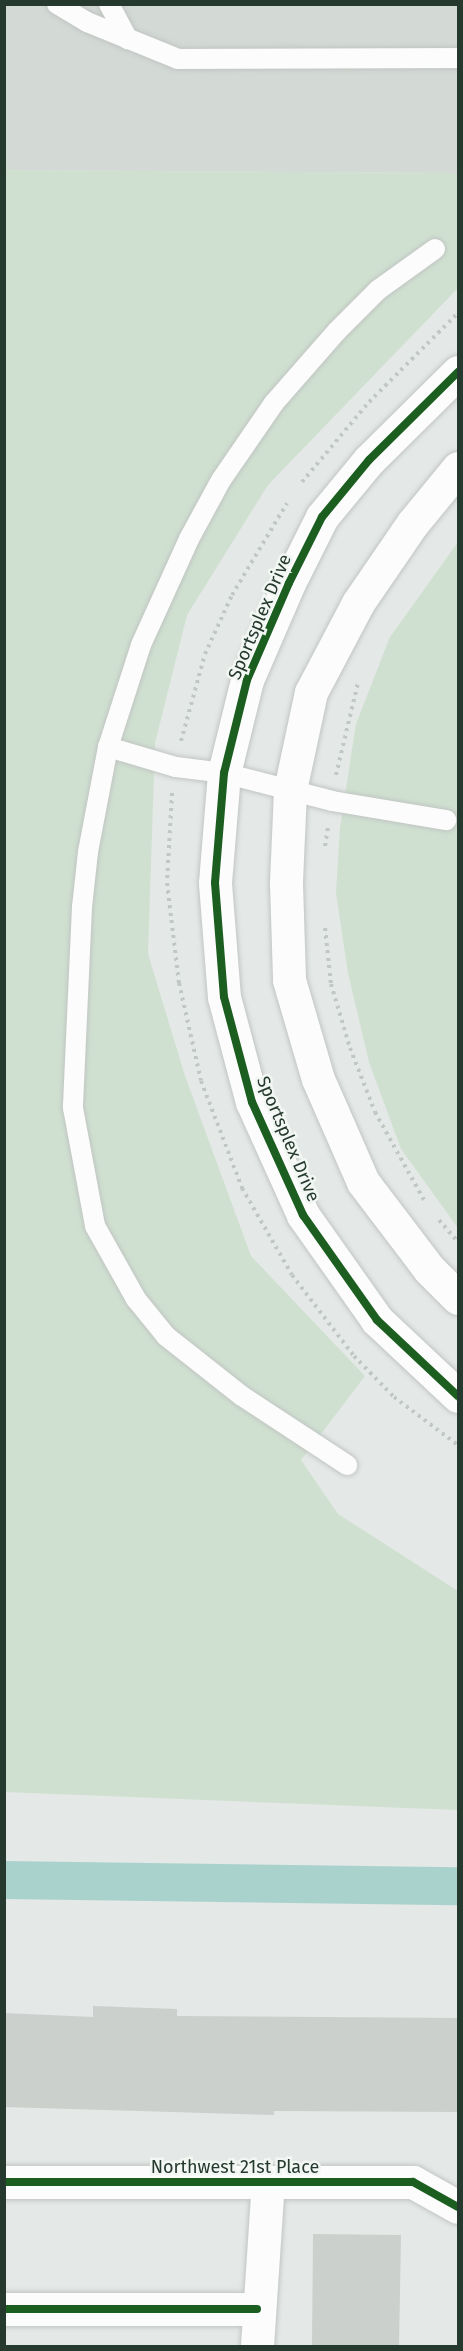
<!DOCTYPE html>
<html>
<head>
<meta charset="utf-8">
<style>
	body { margin:0 }
	#map { position:relative; width:463px; height:2351px; overflow:hidden; background:#e4e8e6; font-family:"Fira Sans",sans-serif }
	div>[style] { position:absolute }
	.built>* { inset:0; background:#d3d9d5 }
	.green>* { inset:0; background:#cfe0d0 }
	.canal>* { height:38px; margin:-19px; padding:0 19px; transform-origin:19px; border-radius:19px; background:#aad2cc }
	.building>* { inset:0; background:#cbd0cd }
	.path>* { height:4px; margin-top:-2px; transform-origin:0; background:repeating-linear-gradient(90deg,#c1c8c4 0 3px,transparent 0 7.5px) }
	.roads { filter:drop-shadow(0 0 2px #c1c5c3) drop-shadow(0 0 2px #c1c5c3) }
	.service>* { height:20px; margin:-10px; padding:0 10px; transform-origin:10px; border-radius:10px; background:#fbfcfb }
	.minor>* { height:33px; margin:-16.5px; padding:0 16.5px; transform-origin:16.5px; border-radius:16.5px; background:#fbfcfb }
	.tertiary>* { height:33px; margin:-16.5px; padding:0 16.5px; transform-origin:16.5px; border-radius:16.5px; background:#fbfcfb }
	.cycleway>* { height:8px; margin:-4px; padding:0 4px; transform-origin:4px; border-radius:4px; background:#1b5e20 }
	span { translate:-50% -50%; white-space:nowrap; text-align:center; line-height:1.15; -webkit-text-stroke:5px #f2f7f3; paint-order:stroke }
	.street-label { font-size:18px; color:#25392e }
	.frame { position:absolute; inset:0; border:6px solid #25392e; pointer-events:none }
</style>
</head>
<body>
<div id="map">
	<div class="built">
		<i style="clip-path:polygon(5px 5px,458px 5px,458px 173px,5px 170px)"></i>
	</div>
	<div class="green">
		<i style="clip-path:polygon(5px 170px,458px 173px,458px 288px,268px 485px,187px 615px,155px 743px,148px 954px,185px 1076px,251px 1256px,365px 1376px,301px 1460px,338px 1514px,458px 1591px,458px 1810px,5px 1792px)"></i>
		<i style="clip-path:polygon(458px 542px,458px 1228px,401px 1149px,369px 1062px,348px 973px,336px 893px,340px 828px,356px 724px,390px 637px)"></i>
	</div>
	<div class="canal">
		<i style="left:4px;top:1880px;width:454px;rotate:0.8deg"></i>
	</div>
	<div class="building">
		<i style="clip-path:polygon(93px 2006px,177px 2009px,177px 2016px,459px 2018px,459px 2112px,274px 2111px,274px 2115px,4px 2107px,4px 2013px,93px 2017px)"></i>
		<i style="clip-path:polygon(313px 2234px,401px 2235px,399px 2346px,312px 2346px)"></i>
	</div>
	<div class="path">
		<i style="left:302px;top:482px;width:104px;rotate:-50.1deg"></i>
		<i style="left:369px;top:402px;width:126px;rotate:-45deg"></i>
		<i style="left:181px;top:741px;width:90px;rotate:-74.6deg"></i>
		<i style="left:205px;top:654px;width:65px;rotate:-65.4deg"></i>
		<i style="left:232px;top:595px;width:107px;rotate:-59.1deg"></i>
		<i style="left:336px;top:775px;width:95px;rotate:-76.6deg"></i>
		<i style="left:172px;top:793px;width:90px;rotate:93.2deg"></i>
		<i style="left:167px;top:883px;width:101px;rotate:83.2deg"></i>
		<i style="left:179px;top:983px;width:100px;rotate:77.3deg"></i>
		<i style="left:201px;top:1081px;width:115px;rotate:69deg"></i>
		<i style="left:242px;top:1188px;width:100px;rotate:60.1deg"></i>
		<i style="left:292px;top:1275px;width:102px;rotate:52.6deg"></i>
		<i style="left:354px;top:1356px;width:57px;rotate:45.7deg"></i>
		<i style="left:394px;top:1397px;width:80px;rotate:36.9deg"></i>
		<i style="left:325px;top:846px;width:20px;rotate:-81deg"></i>
		<i style="left:325px;top:928px;width:56px;rotate:83.9deg"></i>
		<i style="left:331px;top:984px;width:67px;rotate:73.5deg"></i>
		<i style="left:350px;top:1048px;width:69px;rotate:68.7deg"></i>
		<i style="left:375px;top:1112px;width:103px;rotate:60.9deg"></i>
		<i style="left:439px;top:1220px;width:29px;rotate:49deg"></i>
	</div>
	<div class="roads">
		<div class="service">
			<i style="left:57px;top:4px;width:35px;rotate:31deg"></i>
			<i style="left:87px;top:22px;width:98px;rotate:22.1deg"></i>
			<i style="left:178px;top:59px;width:280px;rotate:-0.2deg"></i>
			<i style="left:109px;top:4px;width:40px;rotate:62deg"></i>
			<i style="left:435px;top:249px;width:70px;rotate:144.3deg"></i>
			<i style="left:378px;top:290px;width:58px;rotate:135deg"></i>
			<i style="left:337px;top:331px;width:96px;rotate:131.2deg"></i>
			<i style="left:274px;top:403px;width:93px;rotate:124.5deg"></i>
			<i style="left:221px;top:480px;width:67px;rotate:118.5deg"></i>
			<i style="left:189px;top:539px;width:116px;rotate:114.4deg"></i>
			<i style="left:141px;top:645px;width:107px;rotate:107.9deg"></i>
			<i style="left:108px;top:747px;width:71px;rotate:16.4deg"></i>
			<i style="left:176px;top:767px;width:48px;rotate:7.1deg"></i>
			<i style="left:224px;top:773px;width:112px;rotate:14.5deg"></i>
			<i style="left:332px;top:801px;width:116px;rotate:9.5deg"></i>
			<i style="left:108px;top:747px;width:107px;rotate:100.8deg"></i>
			<i style="left:88px;top:852px;width:55px;rotate:96.2deg"></i>
			<i style="left:82px;top:907px;width:201px;rotate:92.6deg"></i>
			<i style="left:73px;top:1108px;width:120px;rotate:79.4deg"></i>
			<i style="left:95px;top:1226px;width:84px;rotate:60.7deg"></i>
			<i style="left:136px;top:1299px;width:48px;rotate:51deg"></i>
			<i style="left:166px;top:1336px;width:97px;rotate:38.3deg"></i>
			<i style="left:242px;top:1396px;width:126px;rotate:33.3deg"></i>
		</div>
		<div class="minor">
			<i style="left:4px;top:2182px;width:409px"></i>
			<i style="left:413px;top:2182px;width:51px;rotate:29.1deg"></i>
			<i style="left:4px;top:2309px;width:253px"></i>
			<i style="left:257px;top:2346px;width:164px;rotate:-86.2deg"></i>
		</div>
		<div class="tertiary">
			<i style="left:458px;top:372px;width:125px;rotate:135.3deg"></i>
			<i style="left:369px;top:460px;width:74px;rotate:129.5deg"></i>
			<i style="left:322px;top:517px;width:74px;rotate:116.6deg"></i>
			<i style="left:289px;top:583px;width:106px;rotate:113.4deg"></i>
			<i style="left:247px;top:680px;width:96px;rotate:103.9deg"></i>
			<i style="left:224px;top:773px;width:110px;rotate:94.7deg"></i>
			<i style="left:215px;top:883px;width:114px;rotate:85.5deg"></i>
			<i style="left:224px;top:997px;width:109px;rotate:75.1deg"></i>
			<i style="left:252px;top:1102px;width:124px;rotate:65.7deg"></i>
			<i style="left:303px;top:1215px;width:128px;rotate:54.8deg"></i>
			<i style="left:377px;top:1320px;width:111px;rotate:43.2deg"></i>
			<i style="left:458px;top:468px;width:72px;rotate:129.4deg"></i>
			<i style="left:412px;top:524px;width:96px;rotate:124.4deg"></i>
			<i style="left:358px;top:603px;width:101px;rotate:117.8deg"></i>
			<i style="left:311px;top:692px;width:100px;rotate:102.1deg"></i>
			<i style="left:290px;top:790px;width:93px;rotate:92.5deg"></i>
			<i style="left:286px;top:883px;width:97px;rotate:88.2deg"></i>
			<i style="left:289px;top:980px;width:103px;rotate:73.7deg"></i>
			<i style="left:318px;top:1079px;width:112px;rotate:66.4deg"></i>
			<i style="left:363px;top:1182px;width:109px;rotate:52.8deg"></i>
			<i style="left:429px;top:1269px;width:41px;rotate:45deg"></i>
		</div>
	</div>
	<div class="cycleway">
		<i style="left:458px;top:372px;width:125px;rotate:135.3deg"></i>
		<i style="left:369px;top:460px;width:74px;rotate:129.5deg"></i>
		<i style="left:322px;top:517px;width:74px;rotate:116.6deg"></i>
		<i style="left:289px;top:583px;width:106px;rotate:113.4deg"></i>
		<i style="left:247px;top:680px;width:96px;rotate:103.9deg"></i>
		<i style="left:224px;top:773px;width:110px;rotate:94.7deg"></i>
		<i style="left:215px;top:883px;width:114px;rotate:85.5deg"></i>
		<i style="left:224px;top:997px;width:109px;rotate:75.1deg"></i>
		<i style="left:252px;top:1102px;width:124px;rotate:65.7deg"></i>
		<i style="left:303px;top:1215px;width:128px;rotate:54.8deg"></i>
		<i style="left:377px;top:1320px;width:111px;rotate:43.2deg"></i>
		<i style="left:4px;top:2182px;width:409px"></i>
		<i style="left:413px;top:2182px;width:51px;rotate:29.1deg"></i>
		<i style="left:4px;top:2309px;width:253px"></i>
	</div>
	<div class="street-label">
		<span style="left:260px;top:617px;rotate:-67deg">Sportsplex Drive</span>
		<span style="left:288px;top:1139px;rotate:67deg">Sportsplex Drive</span>
		<span style="left:235px;top:2167px">Northwest 21st Place</span>
	</div>
	<div class="frame"></div>
</div>
</body>
</html>
